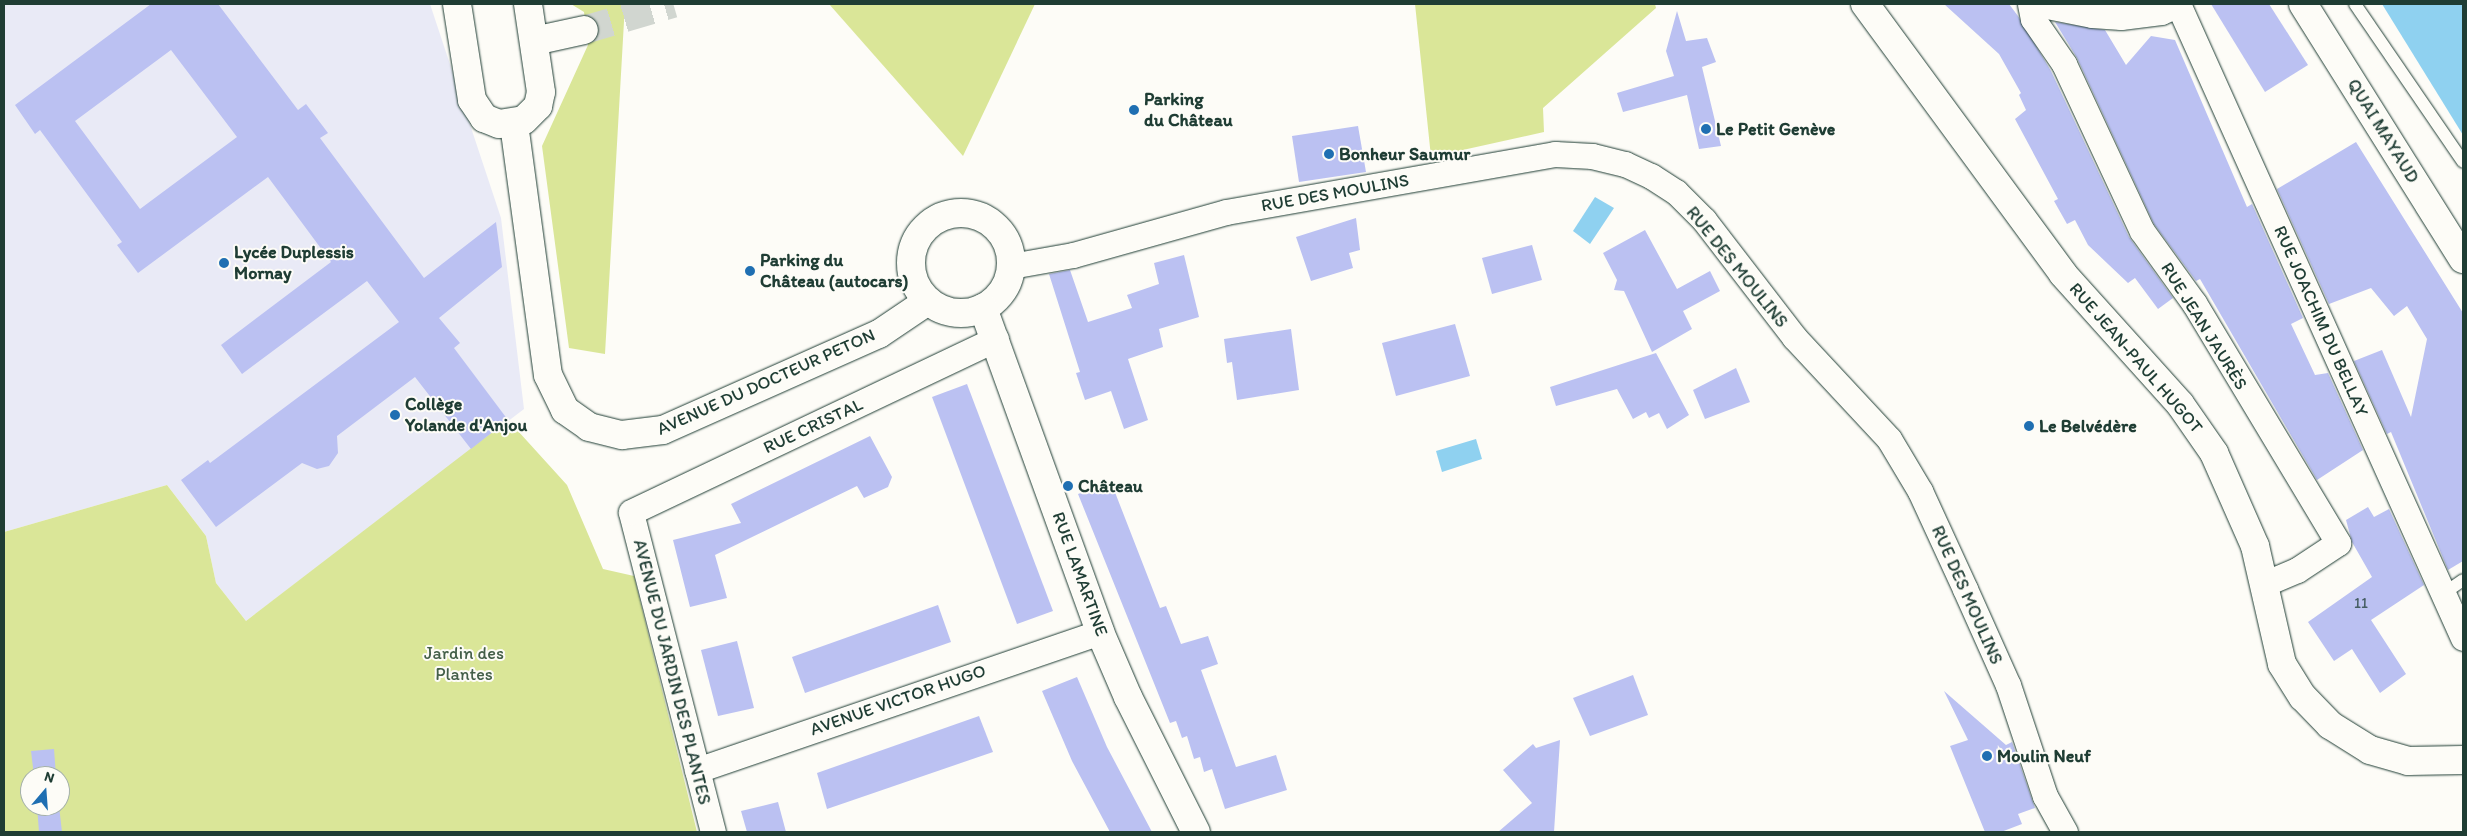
<!DOCTYPE html>
<html>
<head>
<meta charset="utf-8">
<style>
	body { margin:0 }
	#map { position:relative; width:2467px; height:836px; overflow:hidden; background:#fdfcf7; font-family:Itim,sans-serif }
	div>[style] { position:absolute }
	.built>* { inset:0; background:#e9eaf6 }
	.green>* { inset:0; background:#dae698 }
	.water>* { inset:0; background:#8fd1f0 }
	.building>* { inset:0; background:#bbc1f2 }
	.secondary-tunnel>* { height:28px; margin-top:-14px; transform-origin:0; background:repeating-linear-gradient(90deg,#d1d6d0 0 28px,transparent 0 42px) }
	.roads { filter:drop-shadow(0 0 1px #1f3d34) drop-shadow(0 0 1px #1f3d34) }
	.lane>* { height:12px; margin:-6px; padding:0 6px; transform-origin:6px; border-radius:6px; background:#fdfcf7 }
	.street>* { height:25px; margin:-12.5px; padding:0 12.5px; transform-origin:12.5px; border-radius:12.5px; background:#fdfcf7 }
	.secondary>* { height:28px; margin:-14px; padding:0 14px; transform-origin:14px; border-radius:14px; background:#fdfcf7 }
	.secondary>.ring { margin:-14px; padding:0; box-sizing:content-box; background:none; border:28px solid #fdfcf7; border-radius:50% }
	.dots>* { width:14px; height:14px; translate:-50% -50%; box-sizing:border-box; border:2px solid #fdfcf7; border-radius:50% }
	span { translate:-50% -50%; white-space:nowrap; text-align:center; line-height:1.15; -webkit-text-stroke:4px #fdfcf7; paint-order:stroke }
	.number-label { font-size:15px; color:#465e64 }
	.number-label span { -webkit-text-stroke-width:0 }
	.poi-label { font-size:18px; color:#1f3d34; font-weight:700 }
	.left { translate:0 -50%; text-align:left }
	.street-label { font-size:18px; color:#1f3d34 }
	.park-label { font-size:18px; color:#445f48 }
	.frame { position:absolute; inset:0; border:5px solid #1f3d34; pointer-events:none }
	.north { position:absolute; left:20px; top:766px; width:50px; height:50px; box-sizing:border-box; background:#fdfcf7; border:1px solid #a4b0a9; border-radius:50%; rotate:18deg; font-size:14px; font-weight:700; line-height:20px; text-align:center; color:#1f3d34 }
	.north::after { content:''; display:block; margin:auto; width:18px; height:22px; background:#1f6fb2; clip-path:polygon(50% 0,100% 100%,50% 72%,0 100%) }
</style>
</head>
<body>
<div id="map">
	<div class="built">
		<i style="clip-path:polygon(4px 4px,430px 4px,501px 218px,524px 409px,246px 621px,216px 583px,206px 536px,167px 485px,4px 532px)"></i>
	</div>
	<div class="green">
		<i style="clip-path:polygon(571px 4px,625px 4px,605px 354px,569px 348px,542px 146px,588px 45px,584px 12px)"></i>
		<i style="clip-path:polygon(829px 4px,1035px 4px,963px 156px)"></i>
		<i style="clip-path:polygon(1415px 4px,1655px 4px,1656px 8px,1543px 108px,1544px 132px,1431px 157px)"></i>
		<i style="clip-path:polygon(evenodd,508px 420px,567px 485px,603px 569px,634px 576px,697px 832px,4px 832px,4px 532px,167px 485px,206px 536px,216px 583px,246px 621px,508px 420px,30px 776px,60px 776px,60px 806px,30px 806px,30px 776px)"></i>
	</div>
	<div class="water">
		<i style="clip-path:polygon(2382px 4px,2463px 4px,2463px 135px)"></i>
		<i style="clip-path:polygon(1595px 197px,1614px 208px,1590px 244px,1573px 231px)"></i>
		<i style="clip-path:polygon(1476px 439px,1482px 459px,1442px 472px,1436px 451px)"></i>
	</div>
	<div class="building">
		<i style="clip-path:polygon(evenodd,151px 4px,218px 4px,298px 110px,306px 104px,328px 133px,320px 138px,424px 278px,496px 222px,502px 267px,439px 318px,460px 343px,454px 348px,508px 420px,471px 449px,415px 377px,337px 436px,338px 453px,329px 466px,317px 469px,302px 463px,216px 527px,181px 480px,208px 460px,210px 463px,399px 322px,367px 281px,242px 374px,221px 345px,331px 262px,268px 177px,138px 273px,117px 245px,122px 242px,40px 130px,35px 134px,15px 105px,151px 4px,171px 50px,237px 137px,140px 209px,75px 121px,171px 50px)"></i>
		<i style="clip-path:polygon(1944px 4px,2009px 4px,2018px 16px,2051px 71px,2129px 237px,2173px 298px,2158px 309px,2135px 278px,2128px 283px,2088px 245px,2075px 220px,2067px 224px,2054px 201px,2058px 199px,2015px 119px,2026px 110px,2019px 95px,2021px 93px,1999px 54px)"></i>
		<i style="clip-path:polygon(2211px 4px,2269px 4px,2308px 65px,2265px 92px)"></i>
		<i style="clip-path:polygon(1677px 11px,1686px 41px,1707px 38px,1716px 62px,1702px 67px,1721px 146px,1699px 149px,1687px 95px,1623px 112px,1617px 93px,1674px 76px,1666px 51px)"></i>
		<i style="clip-path:polygon(2055px 22px,2105px 30px,2126px 65px,2151px 36px,2175px 40px,2247px 207px,2252px 204px,2303px 318px,2291px 324px,2315px 375px,2328px 373px,2363px 450px,2317px 480px,2200px 279px,2196px 281px,2154px 224px,2077px 58px)"></i>
		<i style="clip-path:polygon(1358px 126px,1366px 172px,1299px 182px,1292px 136px)"></i>
		<i style="clip-path:polygon(2356px 142px,2463px 313px,2463px 561px,2448px 570px,2391px 432px,2387px 434px,2354px 361px,2382px 350px,2411px 417px,2427px 339px,2407px 306px,2394px 316px,2371px 288px,2329px 304px,2277px 189px)"></i>
		<i style="clip-path:polygon(1356px 218px,1360px 250px,1349px 253px,1353px 268px,1311px 281px,1296px 237px)"></i>
		<i style="clip-path:polygon(1645px 230px,1677px 289px,1710px 271px,1720px 291px,1683px 311px,1692px 329px,1652px 352px,1624px 291px,1614px 290px,1617px 280px,1603px 253px)"></i>
		<i style="clip-path:polygon(1532px 245px,1542px 280px,1492px 294px,1482px 258px)"></i>
		<i style="clip-path:polygon(1184px 255px,1199px 317px,1159px 329px,1163px 347px,1128px 359px,1148px 420px,1124px 429px,1111px 391px,1085px 400px,1076px 373px,1080px 372px,1049px 274px,1070px 270px,1088px 322px,1132px 308px,1127px 295px,1159px 284px,1154px 263px)"></i>
		<i style="clip-path:polygon(1455px 324px,1470px 376px,1396px 396px,1382px 343px)"></i>
		<i style="clip-path:polygon(1291px 329px,1299px 390px,1237px 400px,1232px 362px,1227px 363px,1224px 339px)"></i>
		<i style="clip-path:polygon(1656px 353px,1689px 415px,1667px 429px,1659px 413px,1649px 418px,1646px 412px,1633px 419px,1617px 389px,1556px 406px,1550px 387px)"></i>
		<i style="clip-path:polygon(1736px 368px,1750px 402px,1705px 419px,1693px 390px)"></i>
		<i style="clip-path:polygon(967px 384px,1053px 611px,1017px 624px,932px 397px)"></i>
		<i style="clip-path:polygon(870px 436px,892px 477px,888px 487px,864px 498px,857px 486px,715px 555px,727px 598px,690px 607px,673px 540px,741px 523px,731px 504px)"></i>
		<i style="clip-path:polygon(1111px 482px,1160px 608px,1166px 606px,1181px 644px,1208px 636px,1218px 664px,1201px 670px,1236px 767px,1276px 755px,1287px 790px,1225px 809px,1212px 769px,1204px 772px,1200px 757px,1194px 759px,1187px 736px,1182px 738px,1176px 721px,1170px 723px,1078px 494px)"></i>
		<i style="clip-path:polygon(2368px 507px,2374px 517px,2389px 509px,2424px 585px,2371px 620px,2406px 674px,2380px 693px,2352px 649px,2334px 661px,2308px 622px,2372px 577px,2352px 542px,2346px 520px)"></i>
		<i style="clip-path:polygon(938px 605px,951px 642px,805px 693px,792px 657px)"></i>
		<i style="clip-path:polygon(737px 641px,754px 708px,718px 716px,701px 650px)"></i>
		<i style="clip-path:polygon(1633px 675px,1648px 715px,1590px 736px,1573px 698px)"></i>
		<i style="clip-path:polygon(1077px 677px,1107px 747px,1152px 832px,1110px 832px,1072px 761px,1042px 691px)"></i>
		<i style="clip-path:polygon(1944px 691px,2006px 745px,2012px 742px,2035px 808px,2018px 814px,2022px 824px,2001px 832px,1985px 832px,1950px 746px,1968px 740px)"></i>
		<i style="clip-path:polygon(979px 716px,993px 752px,827px 809px,817px 773px)"></i>
		<i style="clip-path:polygon(1560px 740px,1554px 832px,1498px 832px,1532px 803px,1503px 770px,1533px 744px,1536px 748px)"></i>
		<i style="clip-path:polygon(54px 749px,56px 776px,34px 776px,31px 751px)"></i>
		<i style="clip-path:polygon(778px 802px,786px 832px,747px 832px,741px 811px)"></i>
		<i style="clip-path:polygon(37px 806px,59px 806px,62px 832px,39px 832px)"></i>
	</div>
	<div class="secondary-tunnel">
		<i style="left:584px;top:30px;width:93px;rotate:-16.3deg"></i>
	</div>
	<div class="roads">
		<div class="lane">
			<i style="left:2355px;top:4px;width:191px;rotate:55.6deg"></i>
			<i style="left:2443px;top:594px;width:24px;rotate:-35deg"></i>
		</div>
		<div class="street">
			<i style="left:2030px;top:4px;width:15px;rotate:79deg"></i>
			<i style="left:2033px;top:19px;width:55px;rotate:55.4deg"></i>
			<i style="left:2064px;top:64px;width:184px;rotate:65deg"></i>
			<i style="left:2142px;top:231px;width:89px;rotate:54.2deg"></i>
			<i style="left:2194px;top:303px;width:280px;rotate:59deg"></i>
			<i style="left:2338px;top:543px;width:49px;rotate:146.6deg"></i>
			<i style="left:2297px;top:570px;width:34px;rotate:157deg"></i>
			<i style="left:2037px;top:4px;width:56px;rotate:11.3deg"></i>
			<i style="left:2092px;top:15px;width:29px;rotate:4deg"></i>
			<i style="left:2121px;top:17px;width:40px;rotate:-7.1deg"></i>
			<i style="left:2161px;top:12px;width:20px;rotate:-24deg"></i>
			<i style="left:2178px;top:4px;width:695px;rotate:65.79deg"></i>
			<i style="left:1011px;top:266px;width:63px;rotate:-10.1deg"></i>
			<i style="left:1073px;top:255px;width:159px;rotate:-15.7deg"></i>
			<i style="left:1226px;top:212px;width:334px;rotate:-10deg"></i>
			<i style="left:1555px;top:154px;width:37px;rotate:3deg"></i>
			<i style="left:1592px;top:156px;width:34px;rotate:14deg"></i>
			<i style="left:1625px;top:164px;width:29px;rotate:25deg"></i>
			<i style="left:1651px;top:176px;width:30px;rotate:33deg"></i>
			<i style="left:1676px;top:192px;width:40px;rotate:45deg"></i>
			<i style="left:1704px;top:220px;width:148px;rotate:52.4deg"></i>
			<i style="left:1794px;top:337px;width:139px;rotate:47deg"></i>
			<i style="left:1889px;top:439px;width:61px;rotate:59.2deg"></i>
			<i style="left:1920px;top:491px;width:108px;rotate:65.3deg"></i>
			<i style="left:1965px;top:589px;width:105px;rotate:65.9deg"></i>
			<i style="left:2008px;top:685px;width:117px;rotate:71.6deg"></i>
			<i style="left:2045px;top:796px;width:41px;rotate:60.9deg"></i>
			<i style="left:697px;top:770px;width:426px;rotate:-18.9deg"></i>
			<i style="left:713px;top:832px;width:330px;rotate:-104.4deg"></i>
			<i style="left:631px;top:512px;width:404px;rotate:-25.4deg"></i>
		</div>
		<div class="secondary">
			<i style="left:457px;top:4px;width:97px;rotate:81.1deg"></i>
			<i style="left:472px;top:100px;width:22px;rotate:56deg"></i>
			<i style="left:484px;top:118px;width:16px;rotate:22deg"></i>
			<i style="left:499px;top:124px;width:25px;rotate:-9deg"></i>
			<i style="left:524px;top:120px;width:20px;rotate:-45deg"></i>
			<i style="left:538px;top:106px;width:14px;rotate:-78deg"></i>
			<i style="left:541px;top:92px;width:89px;rotate:-98.4deg"></i>
			<i style="left:1865px;top:4px;width:335px;rotate:53.7deg"></i>
			<i style="left:2063px;top:274px;width:175px;rotate:48deg"></i>
			<i style="left:2180px;top:404px;width:60px;rotate:55.2deg"></i>
			<i style="left:2214px;top:453px;width:102px;rotate:66.2deg"></i>
			<i style="left:2255px;top:546px;width:121px;rotate:77.1deg"></i>
			<i style="left:2282px;top:664px;width:39px;rotate:58deg"></i>
			<i style="left:2303px;top:697px;width:39px;rotate:46deg"></i>
			<i style="left:2330px;top:725px;width:47px;rotate:32deg"></i>
			<i style="left:2370px;top:750px;width:40px;rotate:16deg"></i>
			<i style="left:2408px;top:761px;width:55px;rotate:-1deg"></i>
			<i style="left:2303px;top:4px;width:301px;rotate:57.9deg"></i>
			<i style="left:534px;top:41px;width:51px;rotate:-12.4deg"></i>
			<i style="left:514px;top:124px;width:253px;rotate:82.3deg"></i>
			<i style="left:548px;top:375px;width:39px;rotate:64deg"></i>
			<i style="left:565px;top:410px;width:29px;rotate:35deg"></i>
			<i style="left:589px;top:427px;width:34px;rotate:14deg"></i>
			<i style="left:622px;top:435px;width:41px;rotate:-7deg"></i>
			<i style="left:663px;top:430px;width:236px;rotate:-24deg"></i>
			<i style="left:879px;top:334px;width:59px;rotate:-34deg"></i>
			<i class="ring" style="left:911px;top:213px;width:72px;height:72px"></i>
			<i style="left:983px;top:308px;width:344px;rotate:70.1deg"></i>
			<i style="left:1100px;top:632px;width:71px;rotate:66.7deg"></i>
			<i style="left:1128px;top:697px;width:151px;rotate:63.3deg"></i>
		</div>
	</div>
	<div class="dots">
		<i style="left:1134px;top:110px;background:#1f6fb2"></i>
		<i style="left:1706px;top:129px;background:#1f6fb2"></i>
		<i style="left:1329px;top:154px;background:#1f6fb2"></i>
		<i style="left:224px;top:263px;background:#1f6fb2"></i>
		<i style="left:750px;top:271px;background:#1f6fb2"></i>
		<i style="left:395px;top:415px;background:#1f6fb2"></i>
		<i style="left:2029px;top:426px;background:#1f6fb2"></i>
		<i style="left:1068px;top:486px;background:#1f6fb2"></i>
		<i style="left:1987px;top:756px;background:#1f6fb2"></i>
	</div>
	<div class="number-label">
		<span style="left:2361px;top:604px">11</span>
	</div>
	<div class="poi-label">
		<span class="left" style="left:1144px;top:110px">Parking<br>du Château</span>
		<span class="left" style="left:1716px;top:129px">Le Petit Genève</span>
		<span class="left" style="left:1339px;top:154px">Bonheur Saumur</span>
		<span class="left" style="left:234px;top:263px">Lycée Duplessis<br>Mornay</span>
		<span class="left" style="left:760px;top:271px">Parking du<br>Château (autocars)</span>
		<span class="left" style="left:405px;top:415px">Collège<br>Yolande d'Anjou</span>
		<span class="left" style="left:2039px;top:426px">Le Belvédère</span>
		<span class="left" style="left:1078px;top:486px">Château</span>
		<span class="left" style="left:1997px;top:756px">Moulin Neuf</span>
	</div>
	<div class="street-label">
		<span style="left:2383px;top:131px;rotate:58deg">QUAI MAYAUD</span>
		<span style="left:1335px;top:193px;rotate:-10deg">RUE DES MOULINS</span>
		<span style="left:1737px;top:267px;rotate:51deg">RUE DES MOULINS</span>
		<span style="left:2321px;top:321px;rotate:66deg">RUE JOACHIM DU BELLAY</span>
		<span style="left:2204px;top:326px;rotate:58deg">RUE JEAN JAURÈS</span>
		<span style="left:2136px;top:358px;rotate:49deg">RUE JEAN-PAUL HUGOT</span>
		<span style="left:766px;top:382px;rotate:-24deg">AVENUE DU DOCTEUR PETON</span>
		<span style="left:813px;top:426px;rotate:-25deg">RUE CRISTAL</span>
		<span style="left:1080px;top:574px;rotate:70deg">RUE LAMARTINE</span>
		<span style="left:1967px;top:595px;rotate:66deg">RUE DES MOULINS</span>
		<span style="left:672px;top:672px;rotate:76deg">AVENUE DU JARDIN DES PLANTES</span>
		<span style="left:898px;top:700px;rotate:-19deg">AVENUE VICTOR HUGO</span>
	</div>
	<div class="park-label">
		<span style="left:464px;top:664px">Jardin des<br>Plantes</span>
	</div>
	<div class="frame"></div>
	<div class="north">N</div>
</div>
</body>
</html>
